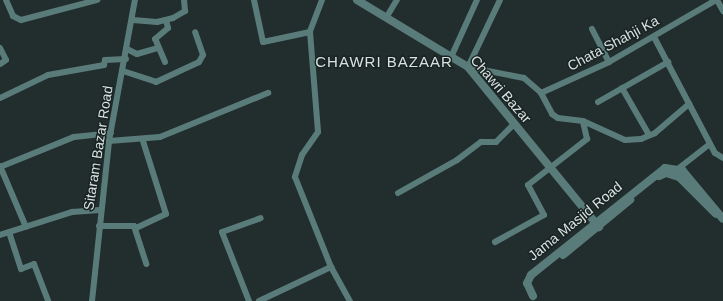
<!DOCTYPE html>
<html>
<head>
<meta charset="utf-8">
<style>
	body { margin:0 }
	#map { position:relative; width:723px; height:301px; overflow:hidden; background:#222d2d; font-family:Arial,sans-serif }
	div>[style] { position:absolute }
	.minor>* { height:6px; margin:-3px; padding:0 3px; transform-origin:3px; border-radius:3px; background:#597c7a }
	.tertiary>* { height:8px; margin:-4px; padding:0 4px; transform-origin:4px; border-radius:4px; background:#597c7a }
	span { translate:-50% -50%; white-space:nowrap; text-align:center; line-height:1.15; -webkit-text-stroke:3px #182423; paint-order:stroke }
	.street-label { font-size:14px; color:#dae1e1 }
	.neighbourhood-label { font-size:15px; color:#dae1e1; letter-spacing:1px }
</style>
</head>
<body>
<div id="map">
	<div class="minor">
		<i style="left:6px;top:0;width:17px;rotate:66deg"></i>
		<i style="left:13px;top:16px;width:9px;rotate:27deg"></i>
		<i style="left:21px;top:20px;width:79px;rotate:-14.7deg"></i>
		<i style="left:254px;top:0;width:43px;rotate:77.9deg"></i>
		<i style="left:263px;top:42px;width:48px;rotate:-12deg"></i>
		<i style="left:322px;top:0;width:34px;rotate:111deg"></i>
		<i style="left:310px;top:32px;width:100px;rotate:85.4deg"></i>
		<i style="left:318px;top:132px;width:28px;rotate:125deg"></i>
		<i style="left:302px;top:155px;width:23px;rotate:108deg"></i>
		<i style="left:295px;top:177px;width:97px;rotate:68.2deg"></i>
		<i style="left:331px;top:267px;width:39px;rotate:61deg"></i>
		<i style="left:500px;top:0;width:74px;rotate:115.5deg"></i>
		<i style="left:468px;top:67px;width:57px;rotate:11.1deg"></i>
		<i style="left:524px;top:78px;width:23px;rotate:41deg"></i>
		<i style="left:541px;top:93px;width:24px;rotate:62deg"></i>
		<i style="left:552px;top:114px;width:7px;rotate:34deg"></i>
		<i style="left:558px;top:118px;width:25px;rotate:7deg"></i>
		<i style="left:583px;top:121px;width:46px;rotate:24.3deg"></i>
		<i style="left:625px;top:140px;width:16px;rotate:-4deg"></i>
		<i style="left:641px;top:139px;width:15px;rotate:-23deg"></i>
		<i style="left:655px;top:133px;width:45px;rotate:-40.5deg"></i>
		<i style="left:717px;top:0;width:13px;rotate:61deg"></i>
		<i style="left:386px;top:18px;width:21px;rotate:-59deg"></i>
		<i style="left:133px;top:20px;width:24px;rotate:5deg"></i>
		<i style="left:157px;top:22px;width:16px;rotate:-14deg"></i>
		<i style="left:173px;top:18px;width:14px;rotate:-30deg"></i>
		<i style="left:185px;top:11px;width:11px;rotate:-95deg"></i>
		<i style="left:592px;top:29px;width:37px;rotate:63deg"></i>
		<i style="left:654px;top:37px;width:131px;rotate:62.3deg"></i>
		<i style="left:715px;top:153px;width:9px;rotate:32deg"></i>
		<i style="left:0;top:48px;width:13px;rotate:63deg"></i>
		<i style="left:6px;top:60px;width:7px;rotate:146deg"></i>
		<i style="left:127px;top:49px;width:11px;rotate:27deg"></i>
		<i style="left:137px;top:54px;width:22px;rotate:-16deg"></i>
		<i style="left:452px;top:55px;width:60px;rotate:-65.6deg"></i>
		<i style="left:165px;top:62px;width:25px;rotate:-113deg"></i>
		<i style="left:155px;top:39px;width:17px;rotate:-40deg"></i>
		<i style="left:168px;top:28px;width:8px;rotate:-104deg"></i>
		<i style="left:123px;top:71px;width:35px;rotate:18deg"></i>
		<i style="left:156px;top:82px;width:47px;rotate:-24.9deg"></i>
		<i style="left:199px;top:62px;width:8px;rotate:-60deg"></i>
		<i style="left:203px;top:55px;width:24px;rotate:-109deg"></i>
		<i style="left:622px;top:88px;width:54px;rotate:60.1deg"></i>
		<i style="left:541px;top:93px;width:75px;rotate:-24.5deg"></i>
		<i style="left:609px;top:62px;width:124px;rotate:-30.1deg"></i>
		<i style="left:0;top:98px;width:53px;rotate:-25.6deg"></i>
		<i style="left:48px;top:75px;width:57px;rotate:-10.1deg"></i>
		<i style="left:104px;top:65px;width:5px;rotate:-79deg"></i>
		<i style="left:105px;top:60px;width:21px;rotate:-3deg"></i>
		<i style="left:598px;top:102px;width:81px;rotate:-29.7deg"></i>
		<i style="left:109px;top:141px;width:51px;rotate:-4.5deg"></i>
		<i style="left:160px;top:137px;width:117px;rotate:-22.2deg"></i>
		<i style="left:0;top:166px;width:66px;rotate:66.9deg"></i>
		<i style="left:0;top:167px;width:80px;rotate:-22.1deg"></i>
		<i style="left:74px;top:137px;width:37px;rotate:-6deg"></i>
		<i style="left:679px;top:168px;width:39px;rotate:-38deg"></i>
		<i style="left:398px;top:193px;width:68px;rotate:-29.2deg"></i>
		<i style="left:457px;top:160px;width:30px;rotate:-37deg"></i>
		<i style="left:481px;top:142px;width:15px"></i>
		<i style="left:496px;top:142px;width:25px;rotate:-45deg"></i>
		<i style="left:99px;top:226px;width:35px"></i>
		<i style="left:134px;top:226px;width:40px;rotate:72deg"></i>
		<i style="left:136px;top:228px;width:33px;rotate:-25deg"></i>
		<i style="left:166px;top:214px;width:77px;rotate:-107.5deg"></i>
		<i style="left:9px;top:232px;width:39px;rotate:72deg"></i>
		<i style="left:21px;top:269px;width:14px;rotate:-21deg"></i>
		<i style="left:34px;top:264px;width:40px;rotate:69deg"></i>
		<i style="left:0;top:235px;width:76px;rotate:-17.7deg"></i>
		<i style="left:72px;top:212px;width:28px;rotate:-4deg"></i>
		<i style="left:495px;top:242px;width:56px;rotate:-28.9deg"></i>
		<i style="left:544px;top:215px;width:34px;rotate:-118deg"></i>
		<i style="left:528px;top:185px;width:75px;rotate:-37.9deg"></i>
		<i style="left:587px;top:139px;width:18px;rotate:-103deg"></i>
		<i style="left:92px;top:301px;width:161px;rotate:-83.9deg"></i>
		<i style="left:109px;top:141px;width:143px;rotate:-79.6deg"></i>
		<i style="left:249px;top:301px;width:74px;rotate:-111.4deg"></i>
		<i style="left:222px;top:232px;width:41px;rotate:-19.7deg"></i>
		<i style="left:259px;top:301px;width:80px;rotate:-25.3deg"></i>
	</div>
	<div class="tertiary">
		<i style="left:357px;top:0;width:130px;rotate:31.1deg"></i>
		<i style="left:468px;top:67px;width:207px;rotate:50.7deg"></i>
		<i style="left:659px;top:176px;width:8px;rotate:-23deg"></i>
		<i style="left:666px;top:173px;width:14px;rotate:17deg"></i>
		<i style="left:679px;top:177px;width:52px;rotate:45deg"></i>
		<i style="left:563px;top:255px;width:87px;rotate:-39.4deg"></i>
		<i style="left:533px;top:296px;width:14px;rotate:-115deg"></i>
		<i style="left:527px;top:283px;width:9px;rotate:-63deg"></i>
		<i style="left:531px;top:275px;width:171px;rotate:-38.6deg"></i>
		<i style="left:665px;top:168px;width:18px;rotate:9deg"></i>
		<i style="left:683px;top:171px;width:62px;rotate:50.2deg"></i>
	</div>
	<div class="street-label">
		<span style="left:613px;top:43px;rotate:-28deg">Chata Shahji Ka</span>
		<span style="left:501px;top:89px;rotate:49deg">Chawri Bazar</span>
		<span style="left:98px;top:148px;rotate:-81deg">Sitaram Bazar Road</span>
		<span style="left:575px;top:221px;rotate:-39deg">Jama Masjid Road</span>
	</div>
	<div class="neighbourhood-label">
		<span style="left:384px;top:62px">CHAWRI BAZAAR</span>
	</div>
</div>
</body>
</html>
